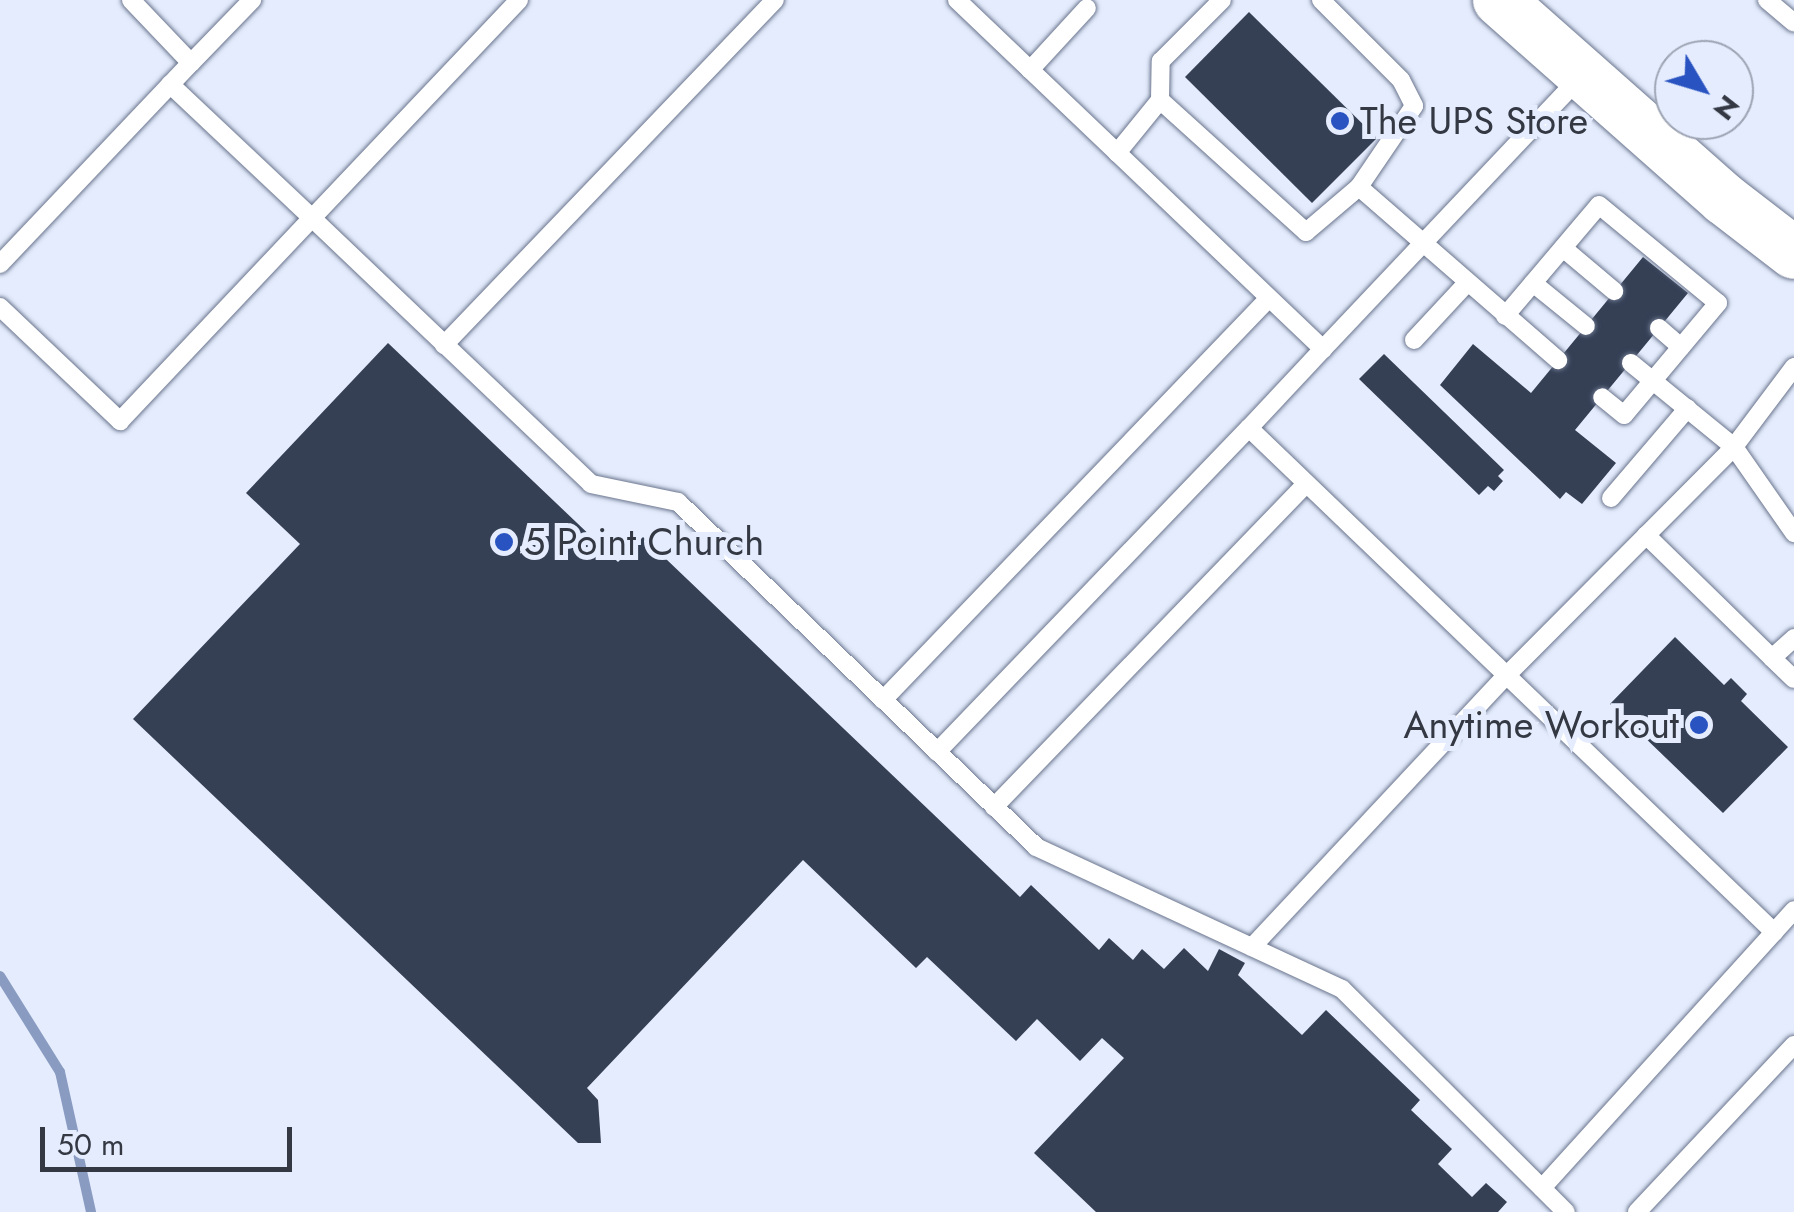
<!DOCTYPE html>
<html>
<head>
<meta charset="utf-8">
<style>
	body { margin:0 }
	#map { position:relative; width:1794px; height:1212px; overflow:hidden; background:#e4ecfd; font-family:Jost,sans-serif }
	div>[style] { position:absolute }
	.stream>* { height:10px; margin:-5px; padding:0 5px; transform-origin:5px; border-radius:5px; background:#899bc1 }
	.building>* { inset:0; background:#354055 }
	.roads { filter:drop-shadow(0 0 2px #69748c) drop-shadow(0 0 2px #69748c) }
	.service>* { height:18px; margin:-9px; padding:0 9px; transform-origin:9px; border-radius:9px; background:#fff }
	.secondary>* { height:52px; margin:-26px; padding:0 26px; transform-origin:26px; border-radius:26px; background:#fff }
	.dots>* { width:28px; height:28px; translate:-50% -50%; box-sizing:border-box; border:5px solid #e4ecfd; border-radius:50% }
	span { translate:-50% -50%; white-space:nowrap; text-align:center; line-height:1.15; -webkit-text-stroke:10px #e4ecfd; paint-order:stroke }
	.poi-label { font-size:38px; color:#333843 }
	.left { translate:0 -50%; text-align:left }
	.right { translate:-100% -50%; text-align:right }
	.north { position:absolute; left:1654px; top:40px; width:100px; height:100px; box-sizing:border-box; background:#e4ecfd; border:2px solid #9da4b3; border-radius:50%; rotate:128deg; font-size:28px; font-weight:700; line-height:40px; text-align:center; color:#333843 }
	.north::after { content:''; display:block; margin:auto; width:35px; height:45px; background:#2953c1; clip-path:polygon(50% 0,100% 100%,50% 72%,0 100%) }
	.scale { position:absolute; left:40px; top:1127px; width:252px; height:45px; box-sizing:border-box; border:5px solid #333843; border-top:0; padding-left:12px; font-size:30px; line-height:35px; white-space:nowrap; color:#333843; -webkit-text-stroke:8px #e4ecfd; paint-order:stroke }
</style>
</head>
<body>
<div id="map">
	<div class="stream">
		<i style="left:0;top:976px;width:113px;rotate:58deg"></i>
		<i style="left:60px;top:1072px;width:143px;rotate:77.5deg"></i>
	</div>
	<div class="building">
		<i style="clip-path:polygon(1249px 12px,1377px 138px,1312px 203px,1185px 77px)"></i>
		<i style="clip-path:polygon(1643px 257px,1688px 293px,1575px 430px,1616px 463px,1582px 504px,1566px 492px,1560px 499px,1440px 385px,1473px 344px,1531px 393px)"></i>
		<i style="clip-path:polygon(388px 343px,618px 562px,643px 537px,1020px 897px,1031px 885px,1099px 950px,1109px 938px,1133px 960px,1142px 949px,1164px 969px,1184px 948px,1208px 971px,1219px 949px,1245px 963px,1238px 975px,1302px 1035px,1326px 1010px,1420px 1100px,1411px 1110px,1452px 1149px,1438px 1164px,1472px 1197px,1486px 1183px,1507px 1202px,1498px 1212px,1096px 1212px,1034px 1153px,1124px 1058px,1102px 1038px,1080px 1061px,1037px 1019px,1016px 1041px,927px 957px,916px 968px,803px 860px,587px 1088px,598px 1100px,601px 1143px,578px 1143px,133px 719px,300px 544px,246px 493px)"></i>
		<i style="clip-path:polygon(1384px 354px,1504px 470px,1498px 476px,1503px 481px,1494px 491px,1488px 486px,1479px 495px,1359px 379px)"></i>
		<i style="clip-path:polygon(1675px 637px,1724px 685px,1731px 678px,1747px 694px,1741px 701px,1788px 747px,1723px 813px,1610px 704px)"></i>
	</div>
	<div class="roads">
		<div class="service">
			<i style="left:131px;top:0;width:87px;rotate:46.4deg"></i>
			<i style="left:191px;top:63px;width:88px;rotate:-45.9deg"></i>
			<i style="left:519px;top:0;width:301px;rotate:133.5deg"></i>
			<i style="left:312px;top:218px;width:385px;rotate:43.6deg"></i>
			<i style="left:591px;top:484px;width:89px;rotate:11.7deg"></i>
			<i style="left:678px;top:502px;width:497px;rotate:43.9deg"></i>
			<i style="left:1036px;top:847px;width:337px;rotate:24.9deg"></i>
			<i style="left:1342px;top:989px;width:316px;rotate:44.9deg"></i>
			<i style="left:957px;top:0;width:506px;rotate:43.64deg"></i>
			<i style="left:1323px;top:349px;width:373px;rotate:-46.6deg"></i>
			<i style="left:1321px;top:0;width:113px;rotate:45deg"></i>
			<i style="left:1401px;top:80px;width:29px;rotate:63deg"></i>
			<i style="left:1414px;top:106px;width:98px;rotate:124.2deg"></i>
			<i style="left:1359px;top:187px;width:264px;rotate:41deg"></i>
			<i style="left:1767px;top:0;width:35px;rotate:40deg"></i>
			<i style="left:1030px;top:70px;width:84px;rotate:-47.4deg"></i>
			<i style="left:1160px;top:100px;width:197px;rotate:42.1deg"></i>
			<i style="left:1306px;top:232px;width:70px;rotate:-40.3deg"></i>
			<i style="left:1117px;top:153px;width:68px;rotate:-50.9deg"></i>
			<i style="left:1160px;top:100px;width:39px;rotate:-89deg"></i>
			<i style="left:1161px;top:61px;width:86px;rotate:-45deg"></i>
			<i style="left:1563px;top:248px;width:67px;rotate:40.1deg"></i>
			<i style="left:0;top:264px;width:277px;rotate:-46.5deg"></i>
			<i style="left:1533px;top:283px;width:68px;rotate:39.1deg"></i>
			<i style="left:0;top:307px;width:166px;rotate:43.5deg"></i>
			<i style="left:120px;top:421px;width:279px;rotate:-46.6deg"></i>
			<i style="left:312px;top:218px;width:195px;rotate:-136.7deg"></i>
			<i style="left:1505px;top:316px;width:145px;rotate:-49.7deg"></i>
			<i style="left:1599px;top:205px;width:154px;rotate:39.5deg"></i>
			<i style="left:1718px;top:303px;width:146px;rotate:130deg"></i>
			<i style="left:1624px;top:415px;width:28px;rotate:-141deg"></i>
			<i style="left:1659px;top:328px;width:29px;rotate:41deg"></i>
			<i style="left:1414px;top:340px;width:78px;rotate:-47.1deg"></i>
			<i style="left:444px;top:345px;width:478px;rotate:-46.2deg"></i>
			<i style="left:1323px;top:349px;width:108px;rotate:133.1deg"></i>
			<i style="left:1249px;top:428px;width:728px;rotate:43.83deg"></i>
			<i style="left:1794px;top:367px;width:100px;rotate:126.9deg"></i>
			<i style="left:1734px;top:447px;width:105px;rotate:55.1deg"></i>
			<i style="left:1611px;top:498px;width:118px;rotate:-49.5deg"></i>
			<i style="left:1646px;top:535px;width:176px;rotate:44.3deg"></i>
			<i style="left:1772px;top:658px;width:30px;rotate:-42deg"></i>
			<i style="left:1772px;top:658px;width:30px;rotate:44deg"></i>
			<i style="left:883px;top:700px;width:557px;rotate:-46.16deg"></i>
			<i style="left:937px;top:752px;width:450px;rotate:-46.1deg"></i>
			<i style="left:994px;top:807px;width:449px;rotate:-46deg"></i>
			<i style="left:1252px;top:947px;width:371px;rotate:-46.9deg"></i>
			<i style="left:1506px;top:676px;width:323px;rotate:-45.1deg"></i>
			<i style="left:1734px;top:447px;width:133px;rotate:-140.8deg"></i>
			<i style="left:1542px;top:1188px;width:375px;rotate:-47.8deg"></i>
			<i style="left:1637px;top:1212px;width:229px;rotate:-46.8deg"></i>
		</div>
		<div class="secondary">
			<i style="left:1499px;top:0;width:300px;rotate:41.5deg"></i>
			<i style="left:1724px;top:199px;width:88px;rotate:37.6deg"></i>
		</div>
	</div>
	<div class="dots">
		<i style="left:1340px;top:121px;background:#2953c1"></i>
		<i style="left:504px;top:542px;background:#2953c1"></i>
		<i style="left:1699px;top:725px;background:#2953c1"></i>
	</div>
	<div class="poi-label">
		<span class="left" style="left:1360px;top:121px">The UPS Store</span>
		<span class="left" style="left:524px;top:542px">5 Point Church</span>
		<span class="right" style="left:1679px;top:725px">Anytime Workout</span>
	</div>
	<div class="north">N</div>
	<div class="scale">50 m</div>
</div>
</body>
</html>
